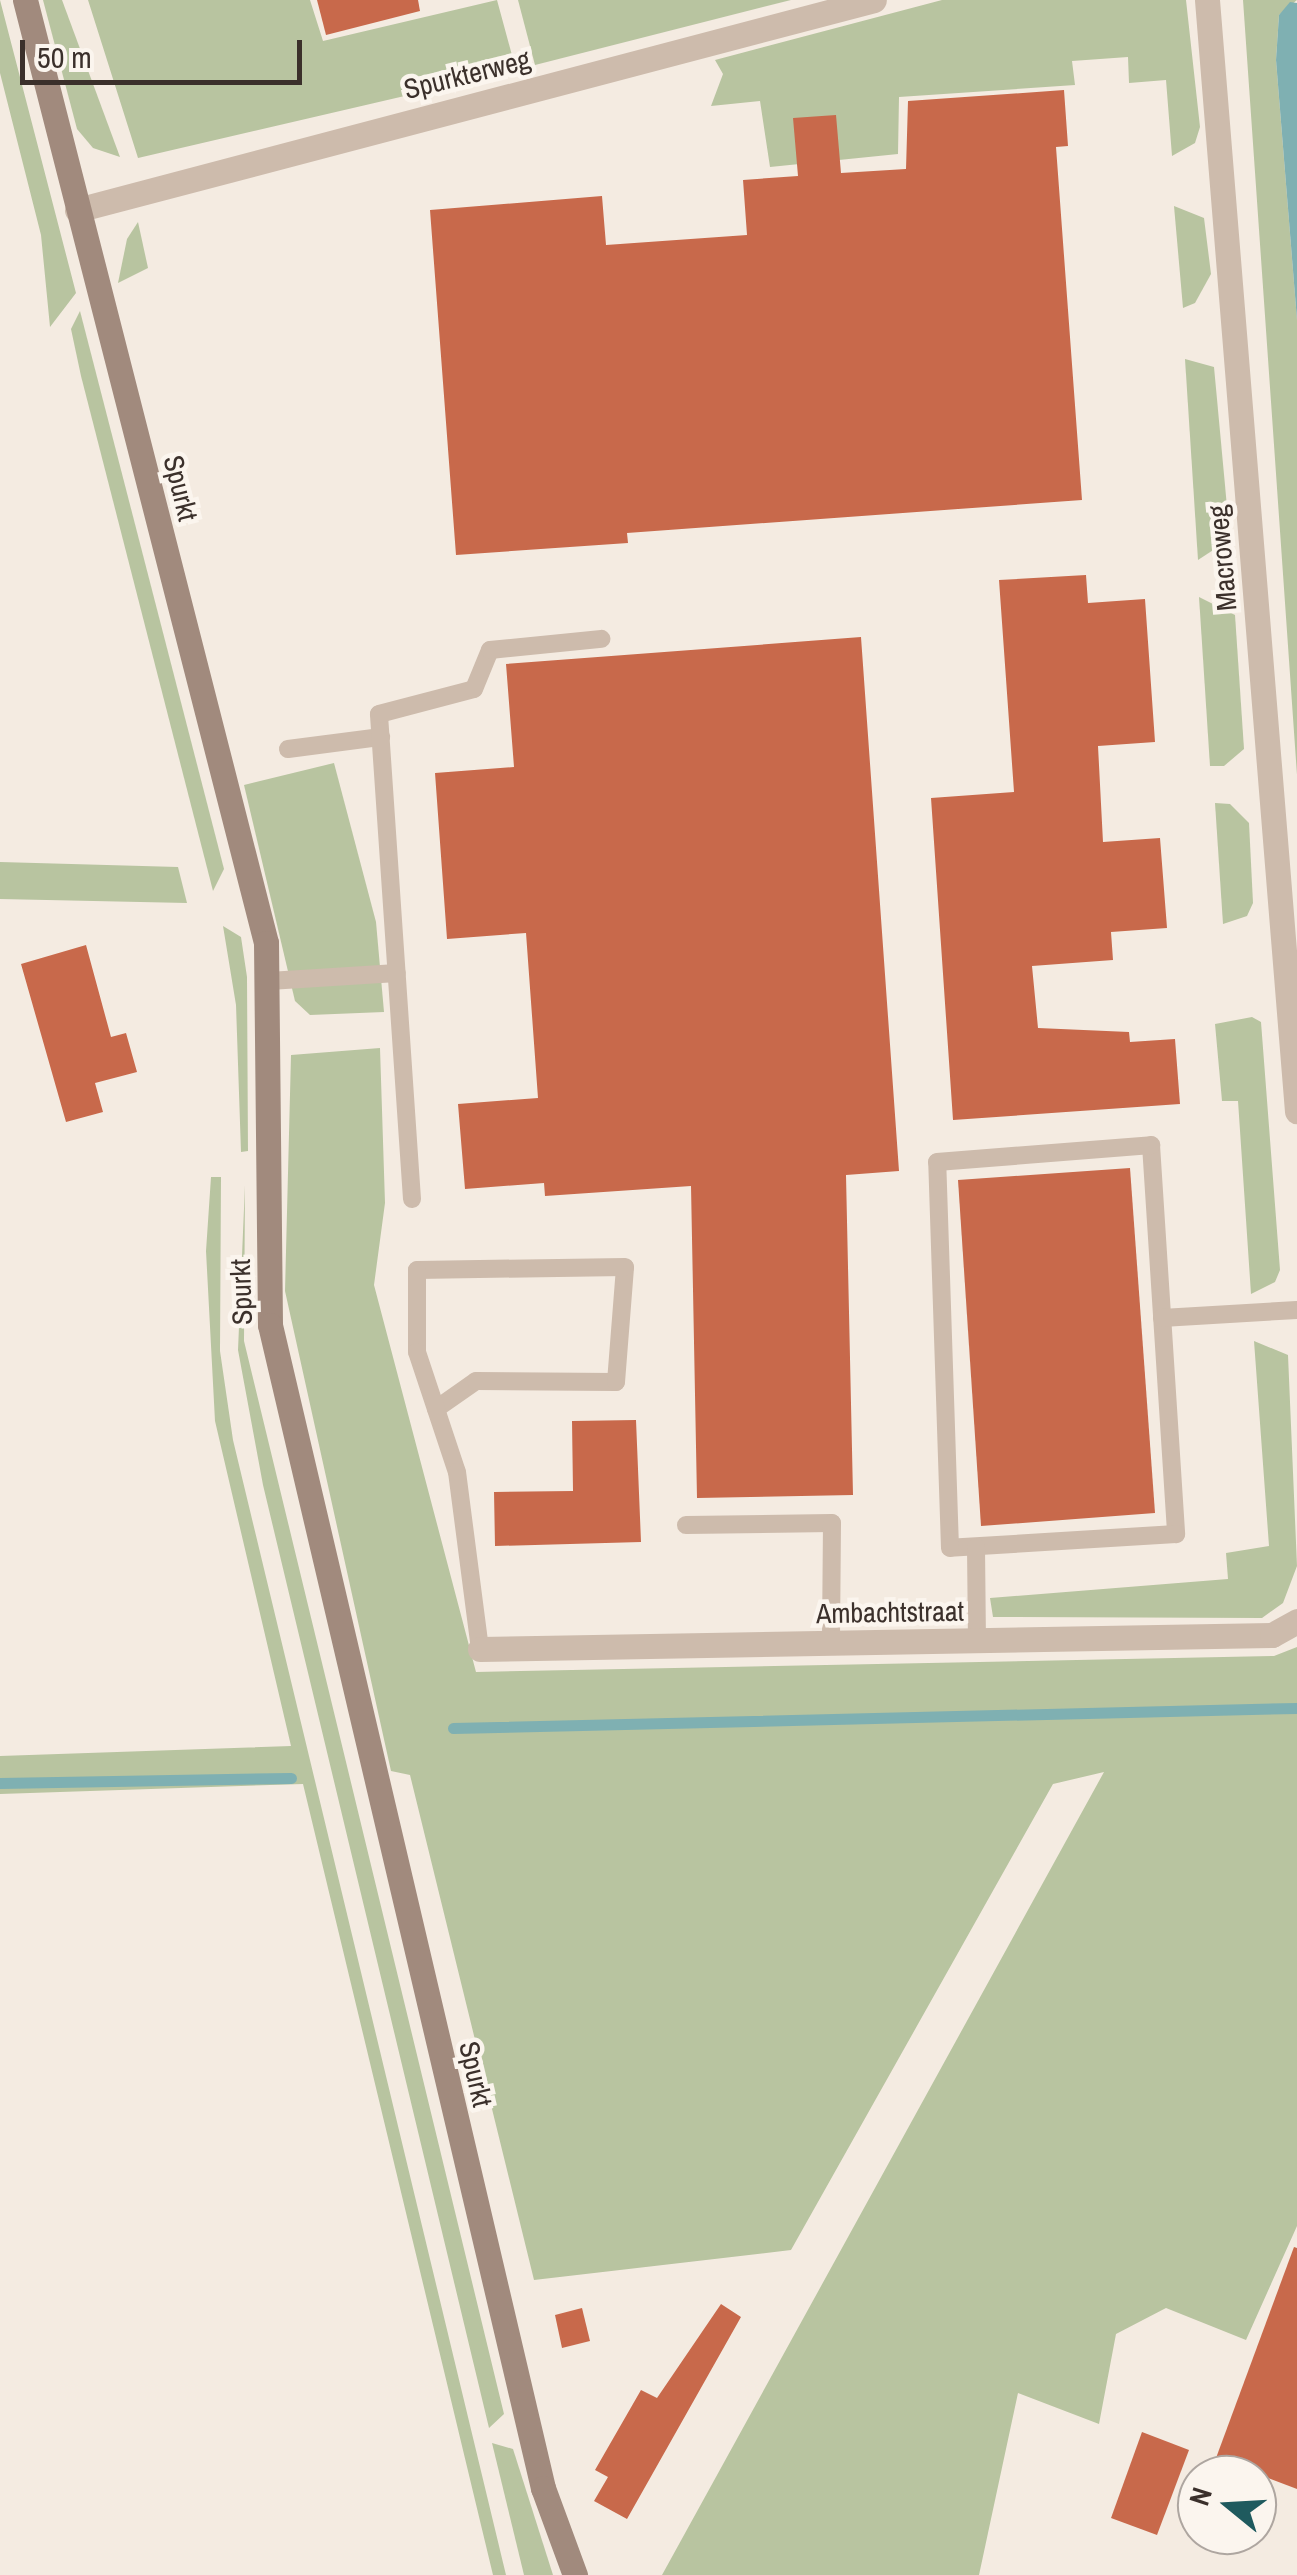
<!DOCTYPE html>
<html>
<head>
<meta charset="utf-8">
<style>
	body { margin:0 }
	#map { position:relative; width:1297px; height:2575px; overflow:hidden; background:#f4ebe1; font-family:"Archivo Narrow",sans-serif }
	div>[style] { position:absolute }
	.green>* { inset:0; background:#b8c4a0 }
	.water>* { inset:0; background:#7fb0b2 }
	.stream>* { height:11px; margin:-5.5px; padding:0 5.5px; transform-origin:5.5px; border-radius:5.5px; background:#7fb0b2 }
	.building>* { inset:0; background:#c8694b }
	.lane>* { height:18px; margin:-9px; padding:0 9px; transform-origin:9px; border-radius:9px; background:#cdbbac }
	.street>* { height:25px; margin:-12.5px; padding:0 12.5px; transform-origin:12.5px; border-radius:12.5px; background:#cdbbac }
	.secondary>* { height:25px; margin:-12.5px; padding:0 12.5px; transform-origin:12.5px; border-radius:12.5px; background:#a18a7d }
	span { translate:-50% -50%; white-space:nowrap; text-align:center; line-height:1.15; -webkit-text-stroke:9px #fbf5ee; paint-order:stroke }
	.street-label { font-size:28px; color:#3b302b }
	.north { position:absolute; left:1177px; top:2455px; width:100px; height:100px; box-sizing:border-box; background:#fbf5ee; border:2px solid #aea6a0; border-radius:50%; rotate:288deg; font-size:28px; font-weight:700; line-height:40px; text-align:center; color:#3b302b }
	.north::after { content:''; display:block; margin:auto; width:35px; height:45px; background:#1f5a5e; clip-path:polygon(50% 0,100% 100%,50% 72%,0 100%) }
	.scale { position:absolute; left:20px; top:40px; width:282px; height:45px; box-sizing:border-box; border:5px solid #3b302b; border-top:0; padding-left:12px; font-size:30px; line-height:35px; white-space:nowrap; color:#3b302b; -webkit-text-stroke:8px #fbf5ee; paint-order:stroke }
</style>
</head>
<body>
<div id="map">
	<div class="green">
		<i style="clip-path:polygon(0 0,76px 293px,50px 327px,41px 235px,0 73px)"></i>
		<i style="clip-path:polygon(43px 0,62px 0,120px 157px,93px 148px,77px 129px)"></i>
		<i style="clip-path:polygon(88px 0,310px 0,323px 41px,497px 0,516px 70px,138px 158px)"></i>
		<i style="clip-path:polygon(518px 0,791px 0,535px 65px)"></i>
		<i style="clip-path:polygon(942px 0,1186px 0,1200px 127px,1195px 143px,1172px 156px,1166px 80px,1129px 83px,1128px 57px,1072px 61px,1075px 85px,899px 97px,898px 154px,770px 167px,760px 101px,711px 106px,723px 74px,715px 60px)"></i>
		<i style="clip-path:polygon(1243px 0,1297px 0,1279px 15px,1276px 60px,1297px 320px,1297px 775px)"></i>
		<i style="clip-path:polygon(1174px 206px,1204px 218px,1211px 274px,1195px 303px,1183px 308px)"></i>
		<i style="clip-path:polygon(138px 222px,148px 268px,118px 283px,127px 239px)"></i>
		<i style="clip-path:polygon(80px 311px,224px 869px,213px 891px,81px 376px,71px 329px)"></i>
		<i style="clip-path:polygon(1185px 359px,1214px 367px,1230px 539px,1198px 560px)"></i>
		<i style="clip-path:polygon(1199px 597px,1235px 615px,1244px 749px,1224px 766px,1210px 766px)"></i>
		<i style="clip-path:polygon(334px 763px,376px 922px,384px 1012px,310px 1015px,295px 1001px,244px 785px)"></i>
		<i style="clip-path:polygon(1215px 803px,1230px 804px,1249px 823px,1253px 903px,1247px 916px,1223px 924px)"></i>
		<i style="clip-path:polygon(0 862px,178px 867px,187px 903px,0 899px)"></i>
		<i style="clip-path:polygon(223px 926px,241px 937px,247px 977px,248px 1151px,241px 1152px,236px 1005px)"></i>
		<i style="clip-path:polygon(1252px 1017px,1261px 1022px,1280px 1270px,1275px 1282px,1251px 1294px,1238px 1101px,1222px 1101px,1215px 1024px)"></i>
		<i style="clip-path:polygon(380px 1048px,385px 1203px,374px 1285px,476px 1672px,1274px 1656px,1297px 1647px,1297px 2226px,1246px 2340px,1166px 2308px,1116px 2334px,1099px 2424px,1018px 2393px,979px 2575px,662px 2575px,1104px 1772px,1053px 1784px,791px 2250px,534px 2280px,410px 1775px,391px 1771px,285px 1291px,291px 1055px)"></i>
		<i style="clip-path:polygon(211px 1177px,221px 1177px,220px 1351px,233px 1440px,506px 2575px,493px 2575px,303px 1784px,0 1794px,0 1756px,291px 1746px,215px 1421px,206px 1251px)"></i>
		<i style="clip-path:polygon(245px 1185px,244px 1341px,504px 2414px,489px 2428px,263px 1485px,238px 1350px)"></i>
		<i style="clip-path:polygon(1254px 1341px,1288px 1355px,1297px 1566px,1283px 1603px,1262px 1618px,993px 1617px,990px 1598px,1228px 1579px,1226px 1553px,1269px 1546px)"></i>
		<i style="clip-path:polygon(492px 2443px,513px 2449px,553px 2575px,524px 2575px)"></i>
	</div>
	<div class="water">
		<i style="clip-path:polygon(1290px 2px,1297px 3px,1297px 320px,1276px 60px,1279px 15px)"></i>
	</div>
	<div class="stream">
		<i style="left:453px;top:1728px;width:844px;rotate:-1.36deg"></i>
		<i style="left:0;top:1783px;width:291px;rotate:-1deg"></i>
	</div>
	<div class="building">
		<i style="clip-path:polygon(317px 0,418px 0,420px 11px,326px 35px)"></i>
		<i style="clip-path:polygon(1064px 90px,1068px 146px,1056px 147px,1082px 500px,627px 533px,628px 543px,456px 555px,430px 210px,602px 196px,606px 245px,747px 235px,743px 180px,798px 176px,793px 118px,836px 115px,841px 173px,906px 169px,908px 101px)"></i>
		<i style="clip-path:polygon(1086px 575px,1088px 603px,1145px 599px,1155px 742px,1098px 746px,1103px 842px,1160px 838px,1167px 928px,1111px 932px,1113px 960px,1032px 966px,1038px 1028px,1129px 1032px,1130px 1042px,1175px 1039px,1180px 1104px,953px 1120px,931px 798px,1014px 792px,999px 580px)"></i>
		<i style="clip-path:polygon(861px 637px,899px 1171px,846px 1175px,853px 1495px,697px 1498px,691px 1186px,545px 1196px,544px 1183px,465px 1189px,458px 1104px,538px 1098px,526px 933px,447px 939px,435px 773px,514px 767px,506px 664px)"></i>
		<i style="clip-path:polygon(86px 945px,111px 1037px,126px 1033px,137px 1072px,95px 1083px,103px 1112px,66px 1122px,21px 964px)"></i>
		<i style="clip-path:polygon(1130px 1168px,1155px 1513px,981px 1526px,958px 1180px)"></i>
		<i style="clip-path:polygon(636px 1420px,641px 1542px,495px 1546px,494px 1492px,573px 1491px,572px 1421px)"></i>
		<i style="clip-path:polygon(1294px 2247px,1297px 2248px,1297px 2489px,1216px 2458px)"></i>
		<i style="clip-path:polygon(721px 2304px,741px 2317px,627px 2519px,594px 2501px,608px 2477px,595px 2470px,641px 2390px,657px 2398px)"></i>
		<i style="clip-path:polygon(582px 2308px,590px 2341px,562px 2348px,555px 2315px)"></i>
		<i style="clip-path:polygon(1142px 2432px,1189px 2450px,1157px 2535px,1111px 2518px)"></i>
	</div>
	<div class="lane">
		<i style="left:288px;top:749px;width:94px;rotate:-7.4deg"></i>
		<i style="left:269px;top:981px;width:128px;rotate:-3.6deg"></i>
		<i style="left:1151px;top:1145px;width:390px;rotate:86.3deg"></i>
		<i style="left:1176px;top:1534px;width:226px;rotate:176.5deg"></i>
		<i style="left:950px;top:1548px;width:386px;rotate:-91.9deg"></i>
		<i style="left:937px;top:1162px;width:215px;rotate:-4.5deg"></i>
		<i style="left:412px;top:1199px;width:486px;rotate:-93.9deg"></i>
		<i style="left:379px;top:714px;width:98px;rotate:-14.7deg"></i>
		<i style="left:474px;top:689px;width:42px;rotate:-67.7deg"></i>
		<i style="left:490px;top:650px;width:112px;rotate:-5.7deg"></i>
		<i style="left:1162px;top:1318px;width:135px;rotate:-3.4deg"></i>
		<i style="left:436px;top:1409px;width:49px;rotate:-35deg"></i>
		<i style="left:476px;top:1381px;width:140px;rotate:0.4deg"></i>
		<i style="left:616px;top:1382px;width:115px;rotate:-85.5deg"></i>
		<i style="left:625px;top:1267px;width:208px;rotate:179.2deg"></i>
		<i style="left:417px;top:1270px;width:82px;rotate:90deg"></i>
		<i style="left:417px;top:1352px;width:126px;rotate:71.6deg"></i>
		<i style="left:457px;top:1472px;width:178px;rotate:82.6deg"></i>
		<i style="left:686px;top:1525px;width:146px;rotate:-0.8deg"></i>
		<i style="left:832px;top:1523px;width:120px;rotate:90.5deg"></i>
		<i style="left:976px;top:1547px;width:93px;rotate:89.4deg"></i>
	</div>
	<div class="street">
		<i style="left:1207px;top:0;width:1115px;rotate:85.37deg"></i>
		<i style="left:77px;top:210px;width:824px;rotate:-14.76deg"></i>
		<i style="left:480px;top:1649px;width:792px;rotate:-1.01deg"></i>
		<i style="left:1272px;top:1635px;width:29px;rotate:-29deg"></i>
	</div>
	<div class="secondary">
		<i style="left:25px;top:0;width:973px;rotate:75.66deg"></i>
		<i style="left:266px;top:943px;width:382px;rotate:89.4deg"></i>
		<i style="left:270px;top:1325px;width:1195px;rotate:76.79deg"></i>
		<i style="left:543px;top:2488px;width:93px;rotate:69.8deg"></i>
	</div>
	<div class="street-label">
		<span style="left:467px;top:74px;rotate:-14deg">Spurkterweg</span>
		<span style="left:181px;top:488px;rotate:76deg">Spurkt</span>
		<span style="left:1222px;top:558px;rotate:-95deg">Macroweg</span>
		<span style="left:241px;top:1292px;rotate:-92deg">Spurkt</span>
		<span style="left:890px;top:1612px;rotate:-1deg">Ambachtstraat</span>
		<span style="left:476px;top:2074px;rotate:77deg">Spurkt</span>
	</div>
	<div class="north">N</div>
	<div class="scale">50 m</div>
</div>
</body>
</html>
